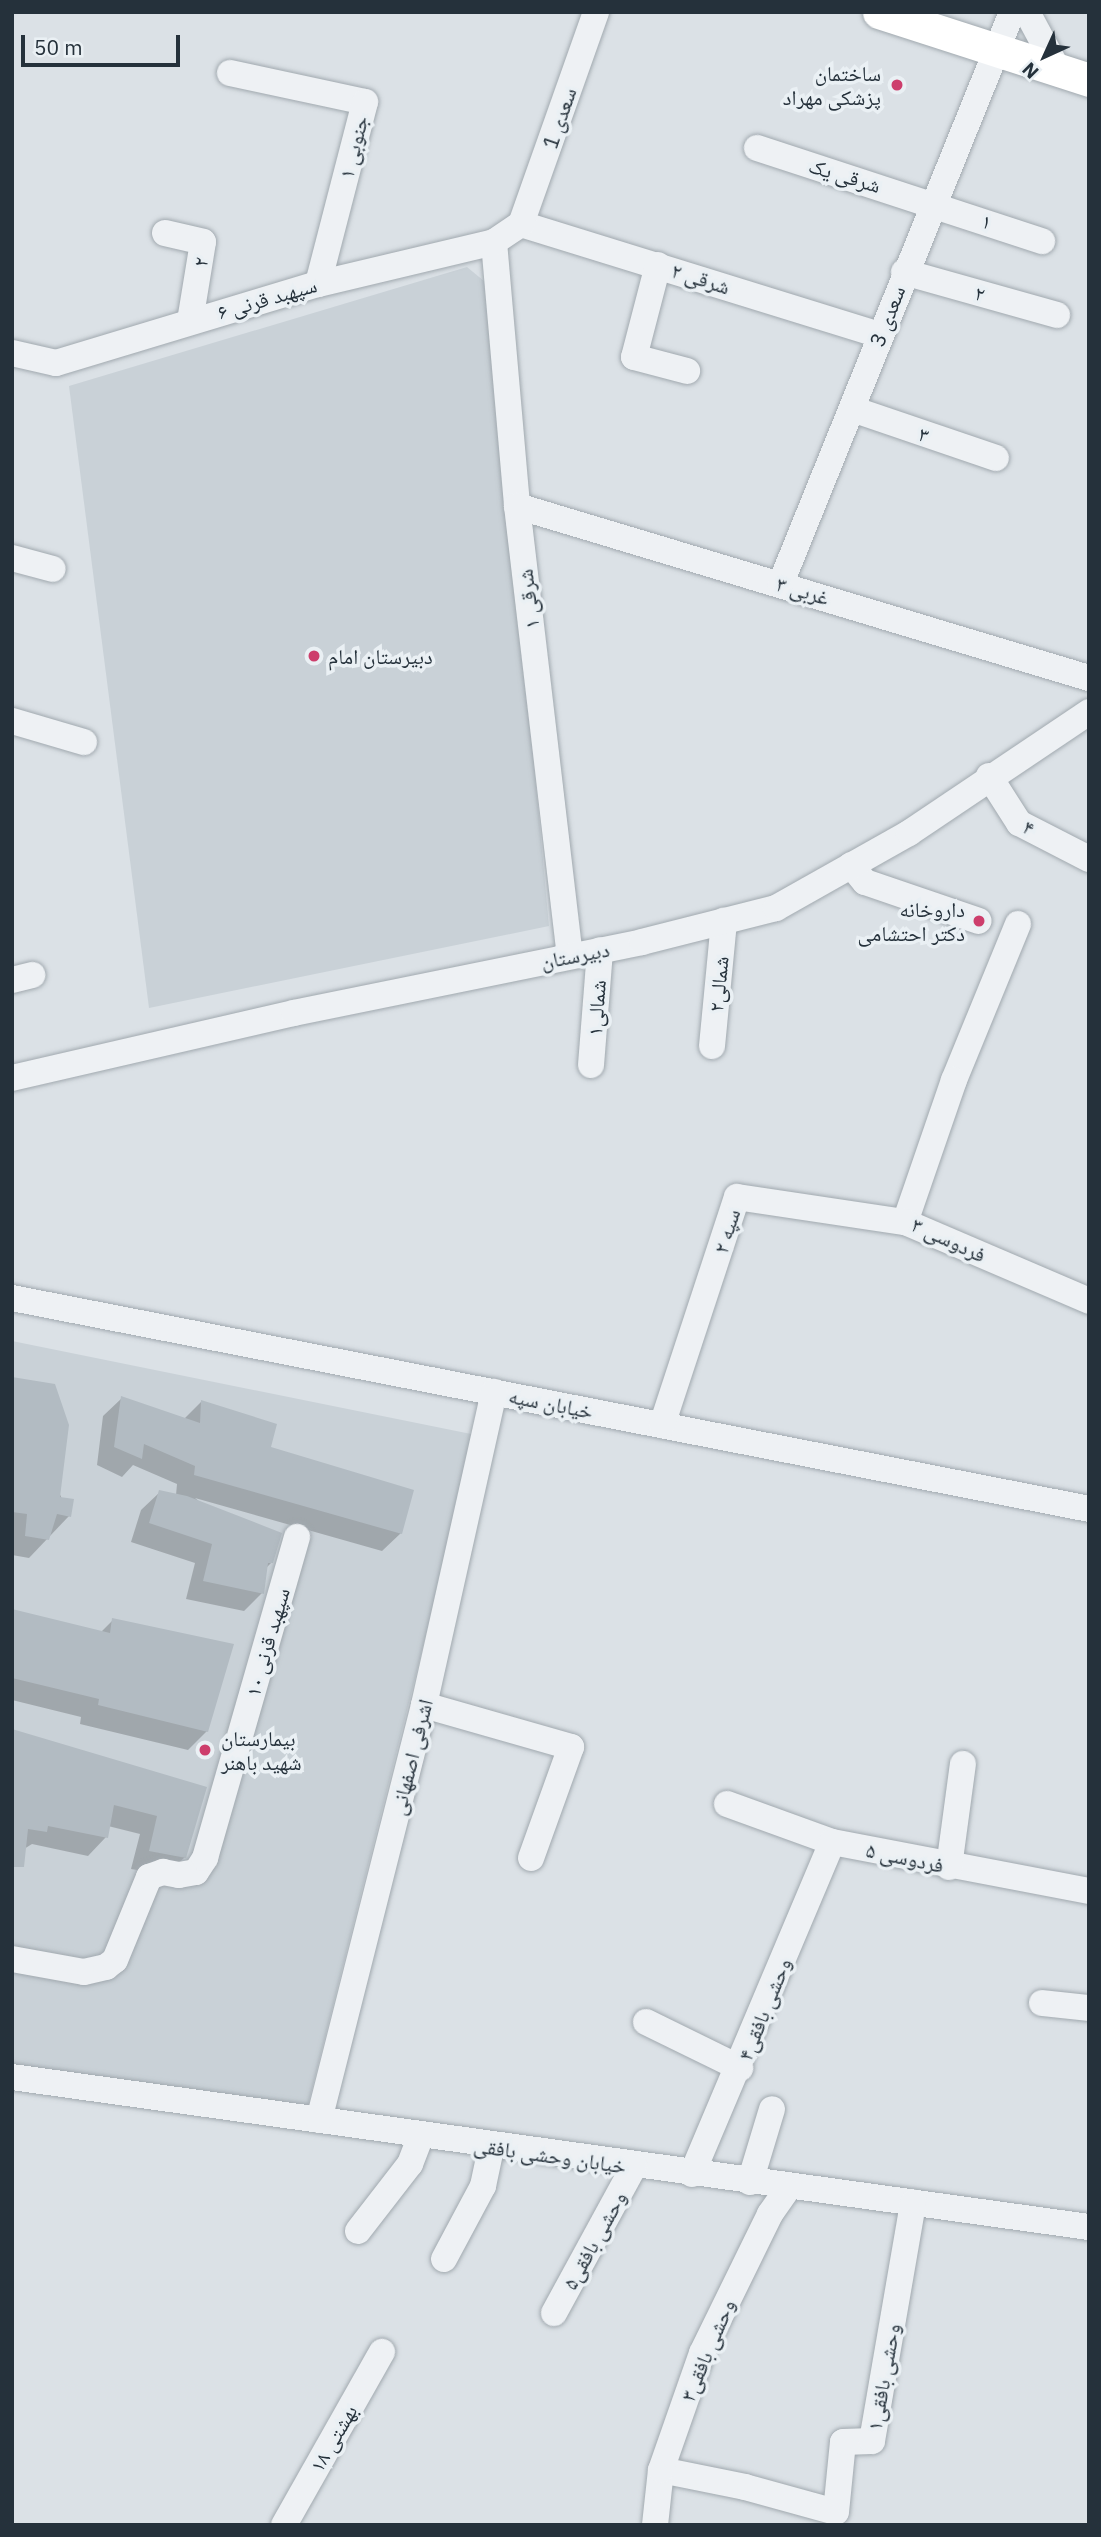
<!DOCTYPE html>
<html>
<head>
<meta charset="utf-8">
<style>
	body { margin:0 }
	#map { position:relative; width:1101px; height:2537px; overflow:hidden; background:#dbe1e6; font-family:"IBM Plex Sans","Noto Naskh Arabic",sans-serif }
	div>[style] { position:absolute }
	.built>* { inset:0; background:#c9d1d7 }
	.shadow>* { inset:0; background:#0003 }
	.building>* { inset:0; background:#b2bbc2 }
	.roads { filter:drop-shadow(0 0 2px #a1a9af) drop-shadow(0 0 2px #a1a9af) }
	.minor>* { height:26px; margin:-13px; padding:0 13px; transform-origin:13px; border-radius:13px; background:#eef1f4 }
	.major>* { height:33px; margin:-16.5px; padding:0 16.5px; transform-origin:16.5px; border-radius:16.5px; background:#fff }
	.dots>* { width:19px; height:19px; translate:-50% -50%; box-sizing:border-box; border:4px solid #eaf0f4; border-radius:50% }
	span { translate:-50% -50%; white-space:nowrap; text-align:center; line-height:1.15; -webkit-text-stroke:7px #eaf0f4; paint-order:stroke }
	.poi-label { font-size:21px; color:#25313b }
	.right { translate:-100% -50%; text-align:right }
	.left { translate:0 -50%; text-align:left }
	.street-label { font-size:21px; color:#25313b }
	.frame { position:absolute; inset:0; border:14px solid #25313b; pointer-events:none }
	.north { position:absolute; left:1010px; top:21px; width:70px; height:70px; -webkit-text-stroke:5px #eaf0f4; paint-order:stroke; rotate:225deg; font-size:19px; font-weight:700; line-height:28px; text-align:center; color:#25313b }
	.north::after { content:''; display:block; margin:auto; width:24px; height:32px; background:#25313b; clip-path:polygon(50% 0,100% 100%,50% 72%,0 100%) }
	.scale { position:absolute; left:21px; top:35px; width:159px; height:32px; box-sizing:border-box; border:4px solid #25313b; border-top:0; padding-left:9px; font-size:21px; line-height:24px; white-space:nowrap; color:#25313b; -webkit-text-stroke:5px #eaf0f4; paint-order:stroke }
</style>
</head>
<body>
<div id="map">
	<div class="built">
		<i style="clip-path:polygon(467px 267px,490px 286px,549px 926px,149px 1008px,69px 386px)"></i>
		<i style="clip-path:polygon(12px 1341px,476px 1435px,308px 2105px,12px 2065px)"></i>
	</div>
	<div class="shadow">
		<i style="clip-path:polygon(12px 1379px,69px 1516px,29px 1558px,12px 1555px)"></i>
		<i style="clip-path:polygon(122px 1398px,184px 1419px,201px 1402px,401px 1533px,382px 1551px,195px 1498px,272px 1562px,265px 1569px,262px 1593px,244px 1611px,186px 1599px,195px 1563px,131px 1542px,141px 1510px,160px 1492px,176px 1495px,177px 1484px,133px 1465px,122px 1477px,97px 1465px,103px 1416px)"></i>
		<i style="clip-path:polygon(12px 1611px,101px 1632px,113px 1620px,207px 1731px,188px 1750px,80px 1724px,81px 1717px,12px 1700px)"></i>
		<i style="clip-path:polygon(12px 1731px,205px 1788px,185px 1857px,166px 1875px,131px 1869px,140px 1834px,108px 1826px,106px 1837px,88px 1856px,32px 1844px,24px 1849px)"></i>
	</div>
	<div class="building">
		<i style="clip-path:polygon(12px 1377px,55px 1384px,69px 1425px,60px 1497px,74px 1499px,71px 1517px,57px 1514px,49px 1540px,25px 1536px,27px 1514px,12px 1512px)"></i>
		<i style="clip-path:polygon(121px 1396px,200px 1423px,201px 1400px,277px 1424px,271px 1447px,414px 1490px,402px 1534px,194px 1475px,195px 1466px,144px 1444px,142px 1459px,114px 1447px)"></i>
		<i style="clip-path:polygon(159px 1490px,187px 1496px,282px 1533px,273px 1563px,268px 1563px,264px 1594px,203px 1581px,212px 1544px,149px 1523px)"></i>
		<i style="clip-path:polygon(12px 1609px,110px 1633px,112px 1618px,234px 1644px,208px 1732px,98px 1705px,99px 1699px,12px 1678px)"></i>
		<i style="clip-path:polygon(12px 1729px,207px 1787px,186px 1858px,149px 1851px,157px 1816px,114px 1805px,108px 1838px,48px 1826px,47px 1832px,28px 1829px,24px 1867px,12px 1867px)"></i>
	</div>
	<div class="roads">
		<div class="minor">
			<i style="left:1027px;top:12px;width:66px;rotate:61.9deg"></i>
			<i style="left:230px;top:73px;width:138px;rotate:12.1deg"></i>
			<i style="left:365px;top:102px;width:188px;rotate:104.5deg"></i>
			<i style="left:757px;top:148px;width:300px;rotate:18.1deg"></i>
			<i style="left:521px;top:224px;width:375px;rotate:17.2deg"></i>
			<i style="left:521px;top:224px;width:225px;rotate:-70.5deg"></i>
			<i style="left:165px;top:233px;width:39px;rotate:13deg"></i>
			<i style="left:203px;top:242px;width:80px;rotate:99.3deg"></i>
			<i style="left:494px;top:242px;width:265px;rotate:85deg"></i>
			<i style="left:517px;top:506px;width:453px;rotate:83.3deg"></i>
			<i style="left:658px;top:265px;width:95px;rotate:104.6deg"></i>
			<i style="left:634px;top:357px;width:55px;rotate:14.8deg"></i>
			<i style="left:904px;top:272px;width:159px;rotate:15.7deg"></i>
			<i style="left:12px;top:353px;width:45px;rotate:12.8deg"></i>
			<i style="left:56px;top:363px;width:274px;rotate:-16.8deg"></i>
			<i style="left:318px;top:284px;width:181px;rotate:-13.4deg"></i>
			<i style="left:494px;top:242px;width:32px;rotate:-34deg"></i>
			<i style="left:852px;top:409px;width:152px;rotate:18.8deg"></i>
			<i style="left:517px;top:506px;width:597px;rotate:16.74deg"></i>
			<i style="left:12px;top:558px;width:42px;rotate:15deg"></i>
			<i style="left:781px;top:583px;width:616px;rotate:-67.97deg"></i>
			<i style="left:12px;top:721px;width:75px;rotate:16.3deg"></i>
			<i style="left:989px;top:776px;width:56px;rotate:57.4deg"></i>
			<i style="left:1019px;top:823px;width:79px;rotate:27.2deg"></i>
			<i style="left:851px;top:865px;width:22px;rotate:51deg"></i>
			<i style="left:865px;top:882px;width:120px;rotate:18.9deg"></i>
			<i style="left:1018px;top:924px;width:169px;rotate:112.3deg"></i>
			<i style="left:954px;top:1080px;width:150px;rotate:109deg"></i>
			<i style="left:905px;top:1222px;width:200px;rotate:23.2deg"></i>
			<i style="left:12px;top:980px;width:21px;rotate:-14deg"></i>
			<i style="left:712px;top:1046px;width:126px;rotate:-84.5deg"></i>
			<i style="left:591px;top:1065px;width:115px;rotate:-85.5deg"></i>
			<i style="left:12px;top:1078px;width:289px;rotate:-13deg"></i>
			<i style="left:294px;top:1013px;width:355px;rotate:-11.5deg"></i>
			<i style="left:642px;top:942px;width:138px;rotate:-14.2deg"></i>
			<i style="left:776px;top:908px;width:153px;rotate:-29.4deg"></i>
			<i style="left:909px;top:833px;width:217px;rotate:-33.9deg"></i>
			<i style="left:12px;top:1298px;width:1097px;rotate:11.08deg"></i>
			<i style="left:662px;top:1425px;width:240px;rotate:-71.8deg"></i>
			<i style="left:737px;top:1197px;width:170px;rotate:8.5deg"></i>
			<i style="left:424px;top:1705px;width:153px;rotate:15.9deg"></i>
			<i style="left:571px;top:1747px;width:118px;rotate:109.8deg"></i>
			<i style="left:727px;top:1804px;width:112px;rotate:19.9deg"></i>
			<i style="left:832px;top:1842px;width:262px;rotate:10.8deg"></i>
			<i style="left:949px;top:1867px;width:104px;rotate:-82.3deg"></i>
			<i style="left:12px;top:1959px;width:73px;rotate:10.2deg"></i>
			<i style="left:84px;top:1972px;width:23px;rotate:-13deg"></i>
			<i style="left:106px;top:1967px;width:11px;rotate:-38deg"></i>
			<i style="left:115px;top:1960px;width:90px;rotate:-67.7deg"></i>
			<i style="left:149px;top:1877px;width:15px;rotate:-20deg"></i>
			<i style="left:163px;top:1872px;width:16px;rotate:11deg"></i>
			<i style="left:179px;top:1875px;width:17px;rotate:-10deg"></i>
			<i style="left:196px;top:1872px;width:17px;rotate:-57deg"></i>
			<i style="left:205px;top:1858px;width:334px;rotate:-74deg"></i>
			<i style="left:1042px;top:2003px;width:47px;rotate:6.1deg"></i>
			<i style="left:646px;top:2022px;width:105px;rotate:26.1deg"></i>
			<i style="left:12px;top:2077px;width:1087px;rotate:7.93deg"></i>
			<i style="left:319px;top:2120px;width:428px;rotate:-75.8deg"></i>
			<i style="left:424px;top:1705px;width:321px;rotate:-77.4deg"></i>
			<i style="left:692px;top:2174px;width:360px;rotate:-67.1deg"></i>
			<i style="left:750px;top:2182px;width:76px;rotate:-73.2deg"></i>
			<i style="left:358px;top:2231px;width:85px;rotate:-52.2deg"></i>
			<i style="left:410px;top:2164px;width:30px;rotate:-69deg"></i>
			<i style="left:444px;top:2259px;width:83px;rotate:-61.9deg"></i>
			<i style="left:483px;top:2186px;width:40px;rotate:-78deg"></i>
			<i style="left:554px;top:2313px;width:167px;rotate:-61.4deg"></i>
			<i style="left:661px;top:2470px;width:86px;rotate:11.4deg"></i>
			<i style="left:745px;top:2487px;width:94px;rotate:15.4deg"></i>
			<i style="left:836px;top:2512px;width:70px;rotate:-84.3deg"></i>
			<i style="left:843px;top:2442px;width:29px;rotate:-2deg"></i>
			<i style="left:872px;top:2441px;width:242px;rotate:-80.2deg"></i>
			<i style="left:284px;top:2525px;width:199px;rotate:-60.5deg"></i>
			<i style="left:655px;top:2525px;width:55px;rotate:-83.8deg"></i>
			<i style="left:661px;top:2470px;width:124px;rotate:-70.7deg"></i>
			<i style="left:702px;top:2353px;width:155px;rotate:-63.9deg"></i>
			<i style="left:770px;top:2214px;width:33px;rotate:-55deg"></i>
		</div>
		<div class="major">
			<i style="left:879px;top:12px;width:221px;rotate:17.9deg"></i>
		</div>
	</div>
	<div class="dots">
		<i style="left:897px;top:85px;background:#cd3e6c"></i>
		<i style="left:314px;top:656px;background:#cd3e6c"></i>
		<i style="left:979px;top:921px;background:#cd3e6c"></i>
		<i style="left:205px;top:1750px;background:#cd3e6c"></i>
	</div>
	<div class="poi-label">
		<span class="right" style="left:881px;top:85px">ساختمان<br>پزشکی مهراد</span>
		<span class="left" style="left:328px;top:656px">دبیرستان امام</span>
		<span class="right" style="left:965px;top:921px">داروخانه<br>دکتر احتشامی</span>
		<span class="left" style="left:221px;top:1750px">بیمارستان<br>شهید باهنر</span>
	</div>
	<div class="street-label">
		<span style="left:559px;top:118px;rotate:-71deg">سعدی 1</span>
		<span style="left:353px;top:147px;rotate:-76deg">۱ جنوبی</span>
		<span style="left:845px;top:175px;rotate:17deg">شرقی یک</span>
		<span style="left:987px;top:221px;rotate:20deg">۱</span>
		<span style="left:200px;top:262px;rotate:-80deg">۲</span>
		<span style="left:701px;top:278px;rotate:18deg">شرقی ۲</span>
		<span style="left:980px;top:293px;rotate:16deg">۲</span>
		<span style="left:267px;top:298px;rotate:-16deg">سپهبد قرنی ۶</span>
		<span style="left:887px;top:316px;rotate:-69deg">سعدی 3</span>
		<span style="left:924px;top:434px;rotate:19deg">۳</span>
		<span style="left:803px;top:590px;rotate:17deg">۳ غربی</span>
		<span style="left:528px;top:599px;rotate:-97deg">شرقی ۱</span>
		<span style="left:1029px;top:827px;rotate:31deg">۴</span>
		<span style="left:575px;top:955px;rotate:-11deg">دبیرستان</span>
		<span style="left:718px;top:984px;rotate:-84deg">شمالی۲</span>
		<span style="left:596px;top:1008px;rotate:-86deg">شمالی۱</span>
		<span style="left:726px;top:1231px;rotate:-72deg">سپه ۲</span>
		<span style="left:949px;top:1239px;rotate:25deg">فردوسی ۳</span>
		<span style="left:551px;top:1403px;rotate:11deg">خیابان سپه</span>
		<span style="left:267px;top:1642px;rotate:-74deg">سپهبد قرنی ۱۰</span>
		<span style="left:411px;top:1757px;rotate:-76deg">اشرفی اصفهانی</span>
		<span style="left:905px;top:1857px;rotate:12deg">فردوسی ۵</span>
		<span style="left:764px;top:2009px;rotate:-68deg">وحشی بافقی۴</span>
		<span style="left:550px;top:2155px;rotate:8deg">خیابان وحشی بافقی</span>
		<span style="left:594px;top:2240px;rotate:-61deg">وحشی بافقی۵</span>
		<span style="left:707px;top:2350px;rotate:-67deg">وحشی بافقی۳</span>
		<span style="left:883px;top:2377px;rotate:-80deg">وحشی بافقی۱</span>
		<span style="left:333px;top:2438px;rotate:-60deg">بهشتی ۱۸</span>
	</div>
	<div class="frame"></div>
	<div class="north">N</div>
	<div class="scale">50 m</div>
</div>
</body>
</html>
